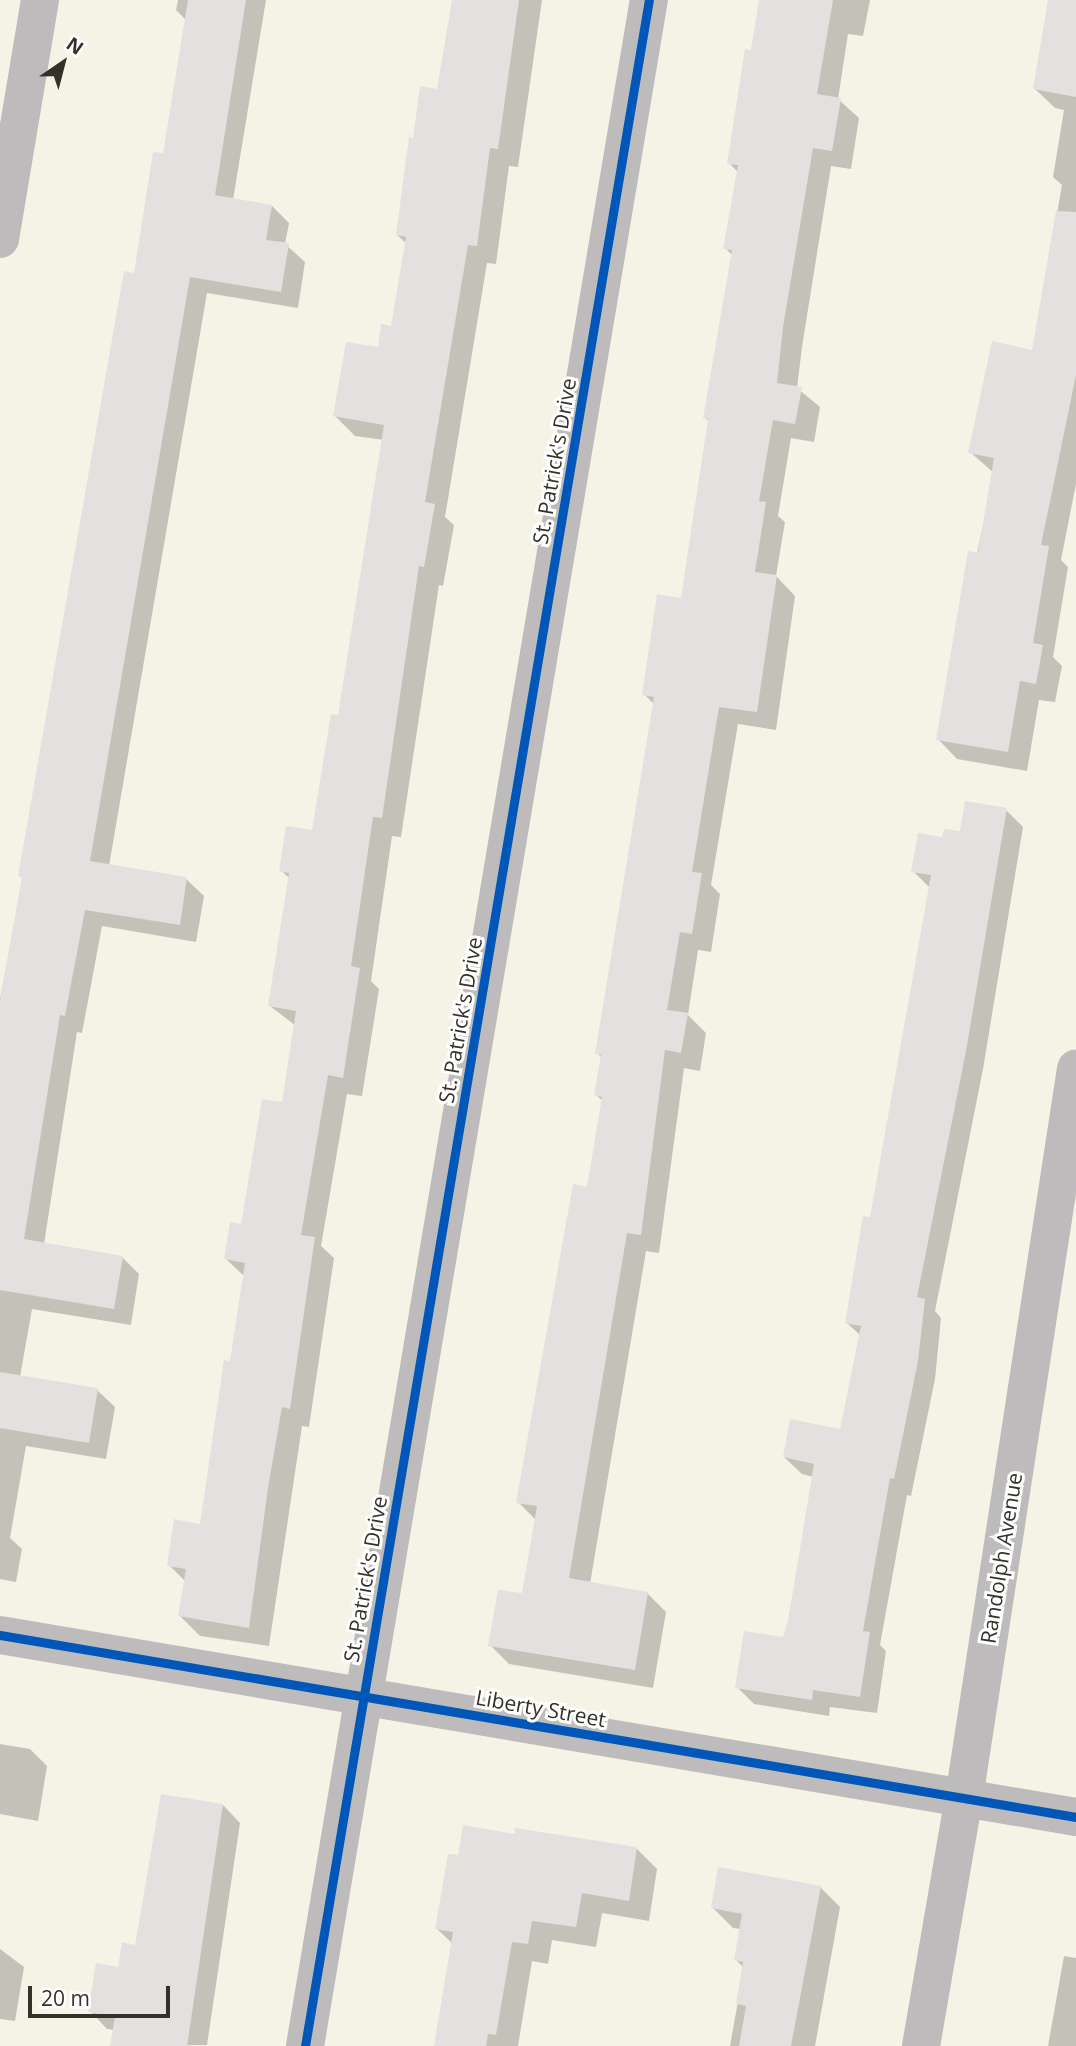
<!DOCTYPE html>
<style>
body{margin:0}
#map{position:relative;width:1076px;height:2046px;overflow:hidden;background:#f5f3e6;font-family:"Open Sans",sans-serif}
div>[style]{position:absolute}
.shadow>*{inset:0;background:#0003}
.building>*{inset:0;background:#e2e1e0}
.minor>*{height:38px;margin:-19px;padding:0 19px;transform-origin:19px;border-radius:19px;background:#bdbbbb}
.cycleway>*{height:9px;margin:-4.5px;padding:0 4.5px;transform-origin:4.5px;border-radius:4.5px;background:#0057b8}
span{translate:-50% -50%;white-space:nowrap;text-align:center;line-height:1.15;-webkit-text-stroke:6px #fff;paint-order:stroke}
.street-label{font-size:21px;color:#333129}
.north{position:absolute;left:28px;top:28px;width:70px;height:70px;-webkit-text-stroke:5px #fff;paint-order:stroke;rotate:35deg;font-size:19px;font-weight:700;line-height:28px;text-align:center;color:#333129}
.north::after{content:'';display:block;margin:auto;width:24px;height:32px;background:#333129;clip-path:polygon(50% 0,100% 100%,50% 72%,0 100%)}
.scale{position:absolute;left:28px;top:1986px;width:142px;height:32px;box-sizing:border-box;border:4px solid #333129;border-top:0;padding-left:9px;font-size:21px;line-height:24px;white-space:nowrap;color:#333129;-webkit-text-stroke:5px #fff;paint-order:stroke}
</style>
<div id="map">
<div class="shadow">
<i style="clip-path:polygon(178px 0,266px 0,233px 200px,272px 206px,289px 223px,285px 244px,305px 262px,298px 308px,207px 293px,109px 866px,186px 879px,204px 896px,196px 942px,102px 926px,82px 1033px,77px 1032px,44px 1244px,122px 1257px,139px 1274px,131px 1325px,32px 1309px,20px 1377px,97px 1390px,115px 1407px,106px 1459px,26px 1446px,10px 1538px,22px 1549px,16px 1582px,0 1579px,0 999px,24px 879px,19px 875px,135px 275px,164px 155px,186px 20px,176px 10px)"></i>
<i style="clip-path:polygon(454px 0,542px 0,518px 167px,509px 166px,496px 264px,487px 263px,445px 517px,454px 525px,443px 586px,439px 585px,401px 837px,392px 836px,371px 981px,379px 989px,362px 1096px,347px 1094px,321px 1246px,334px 1258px,309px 1427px,302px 1426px,269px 1646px,200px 1636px,180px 1616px,185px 1581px,169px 1565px,202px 1526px,245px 1277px,226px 1259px,242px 1226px,283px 1104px,296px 1026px,270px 1006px,290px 879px,281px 870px,314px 832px,339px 717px,384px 440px,355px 436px,335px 416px,393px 328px,407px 244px,397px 235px,415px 140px,439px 91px)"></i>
<i style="clip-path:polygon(761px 0,870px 0,863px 36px,848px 34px,838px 99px,859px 118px,851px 169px,831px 166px,802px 347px,797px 388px,820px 407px,814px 442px,791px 438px,778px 516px,785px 522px,776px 576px,795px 596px,776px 730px,738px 724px,711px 885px,720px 894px,711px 952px,698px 950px,688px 1015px,706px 1033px,700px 1071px,684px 1068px,659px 1253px,646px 1251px,590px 1584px,647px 1593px,666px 1612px,653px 1688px,509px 1664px,490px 1645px,523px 1595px,537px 1521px,518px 1502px,589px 1189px,603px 1101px,596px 1095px,602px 1058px,597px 1053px,655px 705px,644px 694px,682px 600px,710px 422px,705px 418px,733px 256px,725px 248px,738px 172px,729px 163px)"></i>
<i style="clip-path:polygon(1050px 0,1076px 0,1076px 484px,1061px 560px,1068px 567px,1053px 657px,1062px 666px,1055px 702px,1039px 700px,1027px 771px,957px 759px,938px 739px,994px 473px,970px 452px,1033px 352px,1062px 185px,1053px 177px,1064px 110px,1055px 108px,1035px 89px)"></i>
<i style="clip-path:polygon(1006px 810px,1023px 827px,983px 1069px,935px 1311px,941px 1318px,935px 1379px,911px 1496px,907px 1495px,880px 1645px,886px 1651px,877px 1713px,830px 1707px,829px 1716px,754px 1704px,737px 1687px,785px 1639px,814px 1477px,802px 1474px,784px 1457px,842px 1431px,861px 1336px,847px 1323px,871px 1219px,930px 888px,913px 871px,944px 839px)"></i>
<i style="clip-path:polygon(0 1744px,30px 1749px,47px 1766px,38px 1821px,0 1814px)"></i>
<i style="clip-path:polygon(223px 1805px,240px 1823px,207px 2045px,112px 2046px,115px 2030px,107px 2029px,90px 2011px,137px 1947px)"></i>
<i style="clip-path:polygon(516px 1836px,637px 1849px,657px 1869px,649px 1921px,602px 1913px,596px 1947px,552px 1940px,548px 1964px,532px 1961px,518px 2046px,439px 2046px,453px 1944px,437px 1929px,460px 1857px)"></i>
<i style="clip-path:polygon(820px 1887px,840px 1907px,815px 2046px,730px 2046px,744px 1968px,736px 1960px,741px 1929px,733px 1928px,713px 1908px)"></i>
<i style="clip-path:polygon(0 1949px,24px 1967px,15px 2021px,0 2019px)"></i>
<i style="clip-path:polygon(1064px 1956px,1076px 1958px,1076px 2046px,1048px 2046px)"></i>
</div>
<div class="building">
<i style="clip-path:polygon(188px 0,246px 0,215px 195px,272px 205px,266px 240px,289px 243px,281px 292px,190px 277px,90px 861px,187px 877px,180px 925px,85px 910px,65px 1016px,60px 1015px,24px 1239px,123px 1256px,114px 1309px,0 1290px,0 1000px,22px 877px,18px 876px,124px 271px,134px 273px,153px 152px,163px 153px)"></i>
<i style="clip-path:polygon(452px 0,519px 0,498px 149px,490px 148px,477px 246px,468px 245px,425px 502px,435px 504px,424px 567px,419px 566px,382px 818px,373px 817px,351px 966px,360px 968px,343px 1078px,328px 1075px,301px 1235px,315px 1237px,290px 1409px,282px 1407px,268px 1488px,249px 1628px,178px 1616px,186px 1569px,167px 1566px,174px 1519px,200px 1524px,224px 1360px,230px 1361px,245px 1263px,224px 1259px,230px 1222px,241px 1224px,262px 1099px,282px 1102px,296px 1011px,268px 1006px,289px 873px,279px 871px,286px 826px,312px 830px,331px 714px,338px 715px,384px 425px,333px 416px,346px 342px,378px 347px,381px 324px,391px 326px,406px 237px,396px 235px,409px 137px,413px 138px,420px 86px,437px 89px)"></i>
<i style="clip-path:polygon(759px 0,833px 0,817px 94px,841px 98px,832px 151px,813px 148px,783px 327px,777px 383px,802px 387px,795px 424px,773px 420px,759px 501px,766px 502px,755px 572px,777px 575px,757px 712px,719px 707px,692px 872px,702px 873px,692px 934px,680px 932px,667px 1010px,688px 1013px,681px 1053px,665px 1050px,641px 1235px,627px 1233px,569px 1578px,648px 1592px,635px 1670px,488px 1646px,498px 1590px,522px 1593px,537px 1506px,516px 1503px,573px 1184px,587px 1187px,602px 1097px,594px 1095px,601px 1055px,595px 1054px,654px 697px,642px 695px,657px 594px,681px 598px,708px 419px,703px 418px,732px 250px,723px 249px,738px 165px,727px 164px,745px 49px,751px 50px)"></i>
<i style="clip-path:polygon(1048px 0,1076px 0,1076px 97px,1033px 89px)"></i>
<i style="clip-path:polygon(1056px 211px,1076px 212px,1076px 375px,1041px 545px,1049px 546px,1033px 643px,1043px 645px,1036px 684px,1020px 681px,1008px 752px,936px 740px,968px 551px,978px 553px,994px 458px,968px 453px,992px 341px,1032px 350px)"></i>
<i style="clip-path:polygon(965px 801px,1007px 808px,966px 1051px,917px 1297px,925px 1299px,918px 1361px,894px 1479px,890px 1478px,863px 1631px,870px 1632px,860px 1697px,813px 1690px,812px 1700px,735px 1688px,744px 1631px,783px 1637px,788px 1621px,814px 1464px,783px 1457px,790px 1419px,840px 1429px,861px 1326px,845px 1323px,863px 1216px,870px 1217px,931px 875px,911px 872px,918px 833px,942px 837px,944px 829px,960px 831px)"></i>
<i style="clip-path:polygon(0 1372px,98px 1388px,89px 1443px,0 1428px)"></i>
<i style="clip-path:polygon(161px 1794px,223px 1804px,187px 2046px,110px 2046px,115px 2017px,88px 2012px,96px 1963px,118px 1967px,122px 1942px,135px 1945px)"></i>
<i style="clip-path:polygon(463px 1825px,515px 1834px,515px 1828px,637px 1847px,629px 1901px,582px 1893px,576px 1927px,532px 1921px,528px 1944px,512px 1942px,496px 2035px,488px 2034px,486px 2046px,434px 2046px,453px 1932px,435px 1929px,448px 1854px,458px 1855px)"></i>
<i style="clip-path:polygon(718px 1867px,821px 1886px,791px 2046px,739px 2046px,746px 2006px,736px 2004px,743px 1962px,734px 1960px,742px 1914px,711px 1908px)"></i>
</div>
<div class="minor">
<i style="left:0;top:239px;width:242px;rotate:-80.5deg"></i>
<i style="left:0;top:1635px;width:1091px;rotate:9.6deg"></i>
<i style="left:305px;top:2046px;width:2075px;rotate:-80.46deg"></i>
<i style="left:921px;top:2046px;width:252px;rotate:-80.2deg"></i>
<i style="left:964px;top:1798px;width:738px;rotate:-81.27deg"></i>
</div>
<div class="cycleway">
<i style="left:0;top:1635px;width:1091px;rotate:9.6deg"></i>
<i style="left:305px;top:2046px;width:2075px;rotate:-80.46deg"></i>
</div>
<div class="street-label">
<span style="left:554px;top:461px;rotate:-80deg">St. Patrick's Drive</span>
<span style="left:460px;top:1020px;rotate:-80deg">St. Patrick's Drive</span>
<span style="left:1001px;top:1558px;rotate:-81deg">Randolph Avenue</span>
<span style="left:365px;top:1579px;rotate:-80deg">St. Patrick's Drive</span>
<span style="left:541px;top:1708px;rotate:10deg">Liberty Street</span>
</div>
<div class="north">N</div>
<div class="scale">20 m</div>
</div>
